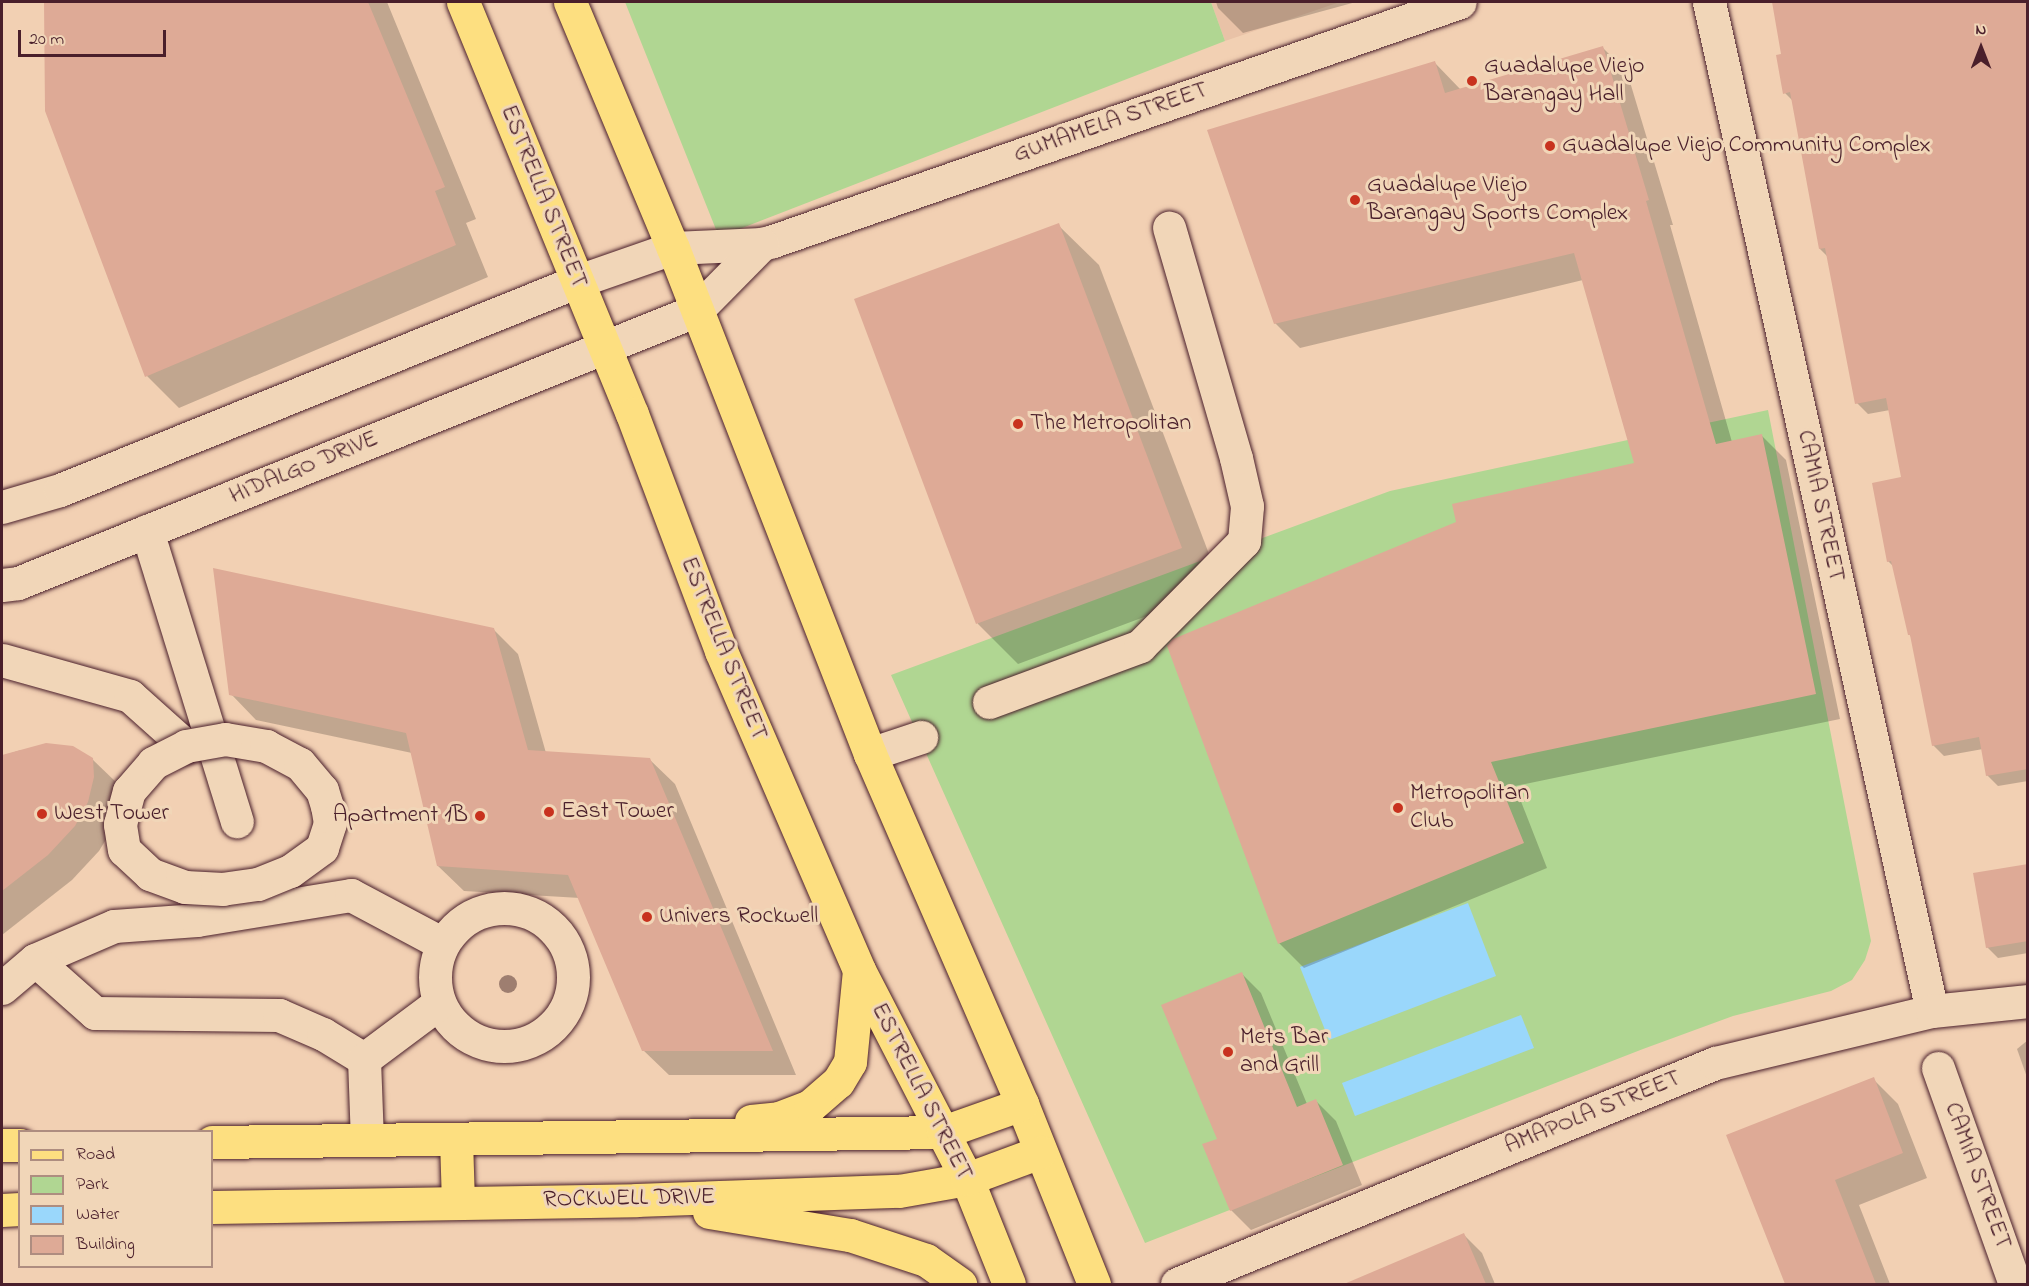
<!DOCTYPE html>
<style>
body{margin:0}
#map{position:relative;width:2029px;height:1286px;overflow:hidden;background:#f2d0b3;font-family:"Indie Flower",sans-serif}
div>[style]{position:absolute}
.built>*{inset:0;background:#e9c2a7}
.green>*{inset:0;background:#b0d692}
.water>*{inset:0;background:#9ad7fb}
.shadow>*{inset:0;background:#0003}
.building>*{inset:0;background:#deaa96}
.roads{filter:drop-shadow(0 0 2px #4a1f2b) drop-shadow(0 0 2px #4a1f2b)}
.minor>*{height:33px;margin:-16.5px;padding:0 16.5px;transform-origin:16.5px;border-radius:16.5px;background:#f1d6b8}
.minor>.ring{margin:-16.5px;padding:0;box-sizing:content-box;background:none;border:33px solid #f1d6b8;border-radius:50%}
.major>*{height:33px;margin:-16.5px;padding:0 16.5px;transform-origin:16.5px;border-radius:16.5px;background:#fddf80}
.bridges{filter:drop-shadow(0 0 2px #4a1f2b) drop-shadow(0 0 2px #4a1f2b)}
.minor-bridge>*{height:33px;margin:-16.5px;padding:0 16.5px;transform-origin:16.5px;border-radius:16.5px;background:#f1d6b8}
.trees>*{width:18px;height:18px;margin:-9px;border-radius:50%;background:#9e7e70}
.dots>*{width:16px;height:16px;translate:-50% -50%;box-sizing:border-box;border:3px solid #f1d6b8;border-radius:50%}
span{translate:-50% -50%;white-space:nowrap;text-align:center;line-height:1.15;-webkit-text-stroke:6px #f1d6b8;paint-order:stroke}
.poi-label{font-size:24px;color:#4a1f2b}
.left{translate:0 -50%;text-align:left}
.right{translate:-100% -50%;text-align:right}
.street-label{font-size:24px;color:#4a1f2b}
.frame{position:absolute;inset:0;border:3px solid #4a1f2b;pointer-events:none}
.legend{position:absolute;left:18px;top:1130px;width:195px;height:138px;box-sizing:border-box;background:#f1d6b8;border:2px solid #ae8d80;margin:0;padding:8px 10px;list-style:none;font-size:18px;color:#4a1f2b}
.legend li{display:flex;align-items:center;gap:12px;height:30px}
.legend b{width:30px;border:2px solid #ae8d80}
.north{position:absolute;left:1951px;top:18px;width:60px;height:60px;-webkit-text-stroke:4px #f1d6b8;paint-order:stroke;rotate:0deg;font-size:16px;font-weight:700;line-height:24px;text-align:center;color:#4a1f2b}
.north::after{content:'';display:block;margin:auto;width:21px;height:27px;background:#4a1f2b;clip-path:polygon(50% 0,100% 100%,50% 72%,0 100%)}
.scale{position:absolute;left:18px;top:30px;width:148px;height:27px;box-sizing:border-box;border:3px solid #4a1f2b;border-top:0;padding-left:8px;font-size:18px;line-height:21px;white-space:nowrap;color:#4a1f2b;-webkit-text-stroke:4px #f1d6b8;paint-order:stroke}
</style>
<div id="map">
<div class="built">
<i style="clip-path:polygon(1211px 2px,1340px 2px,1225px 41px)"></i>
</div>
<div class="green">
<i style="clip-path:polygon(625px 2px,1211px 2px,1225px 41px,719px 237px)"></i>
<i style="clip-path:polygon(1768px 410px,1871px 941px,1865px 960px,1852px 980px,1831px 991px,1733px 1016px,1643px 1049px,1145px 1243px,891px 675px,1390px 491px)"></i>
</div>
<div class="water">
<i style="clip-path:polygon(1468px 903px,1496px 976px,1329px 1040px,1300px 967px)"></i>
<i style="clip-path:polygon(1521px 1015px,1534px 1048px,1355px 1116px,1342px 1083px)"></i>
</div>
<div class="shadow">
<i style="clip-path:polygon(45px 2px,387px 2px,476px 219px,466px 223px,488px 277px,179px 408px,147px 376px,47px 111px)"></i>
<i style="clip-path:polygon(1216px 2px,1356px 2px,1243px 33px,1218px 8px)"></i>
<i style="clip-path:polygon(1773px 2px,2028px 2px,2028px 781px,1998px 786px,1987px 775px,1983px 749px,1944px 756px,1933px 745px,1912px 638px,1909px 634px,1894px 567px,1888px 561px,1903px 479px,1890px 410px,1868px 414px,1857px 403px,1828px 257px,1820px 249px,1794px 102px,1785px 93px,1783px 55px)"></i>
<i style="clip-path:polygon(1603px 48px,1627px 72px,1673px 225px,1670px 225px,1732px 442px,1761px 435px,1786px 460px,1840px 719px,1515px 786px,1547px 868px,1304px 968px,1279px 943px,1636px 464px,1583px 280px,1300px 348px,1275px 323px,1435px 63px,1461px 90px)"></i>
<i style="clip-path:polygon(1058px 225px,1099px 265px,1222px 588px,1018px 664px,978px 624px,856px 300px)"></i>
<i style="clip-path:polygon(493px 629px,518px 654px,546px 753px,649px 759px,675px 784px,796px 1075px,669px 1075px,643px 1050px,580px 898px,464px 891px,438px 866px,412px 753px,256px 720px,231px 694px)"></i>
<i style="clip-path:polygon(21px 750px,92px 759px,118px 784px,113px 828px,99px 851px,72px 880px,2px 935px,2px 756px)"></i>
<i style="clip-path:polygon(2028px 866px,2028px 953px,1998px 958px,1987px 947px)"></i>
<i style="clip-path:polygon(1241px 973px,1261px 993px,1307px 1104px,1316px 1101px,1336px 1121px,1362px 1185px,1251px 1230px,1231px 1210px,1219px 1140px)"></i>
<i style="clip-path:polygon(2028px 1040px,2028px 1080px,2017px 1049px)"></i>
<i style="clip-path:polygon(1873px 1079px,1898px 1104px,1927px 1178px,1859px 1205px,1890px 1284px,1787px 1284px,1728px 1135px)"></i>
<i style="clip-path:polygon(1464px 1235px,1482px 1253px,1495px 1284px,1347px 1284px)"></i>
</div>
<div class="building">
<i style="clip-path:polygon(44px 2px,368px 2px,445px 187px,435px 191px,456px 245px,145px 377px,45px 111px)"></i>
<i style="clip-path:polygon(1772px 2px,2028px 2px,2028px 769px,1986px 776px,1979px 737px,1932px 746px,1910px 635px,1908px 635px,1891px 561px,1887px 562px,1872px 483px,1901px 477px,1886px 398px,1855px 404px,1825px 248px,1819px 249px,1790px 92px,1783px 94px,1776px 55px,1781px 54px)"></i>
<i style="clip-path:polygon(1603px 46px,1649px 200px,1646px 201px,1716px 444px,1762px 434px,1816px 694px,1491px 762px,1524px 843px,1278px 944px,1167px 646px,1173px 639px,1456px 522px,1452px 504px,1634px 463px,1574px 253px,1274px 324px,1207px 130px,1435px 61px,1445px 93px)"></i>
<i style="clip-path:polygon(1059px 223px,1182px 548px,976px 624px,854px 299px)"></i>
<i style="clip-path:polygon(213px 568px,494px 628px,528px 750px,650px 758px,773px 1051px,642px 1051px,568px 875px,437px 866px,406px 733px,229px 695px)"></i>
<i style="clip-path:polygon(46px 743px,73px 746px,93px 758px,94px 777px,88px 802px,75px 826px,48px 855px,2px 891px,2px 755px)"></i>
<i style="clip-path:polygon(2028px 864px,2028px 941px,1986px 948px,1973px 873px)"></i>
<i style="clip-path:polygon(1242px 972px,1297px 1107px,1316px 1099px,1343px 1165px,1230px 1211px,1202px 1144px,1217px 1139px,1161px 1005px)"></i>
<i style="clip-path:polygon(1874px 1077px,1903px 1153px,1835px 1180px,1876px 1284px,1785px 1284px,1726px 1135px)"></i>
<i style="clip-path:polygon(1464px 1233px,1486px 1284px,1344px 1284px)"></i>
</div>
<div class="roads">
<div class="minor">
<i style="left:1709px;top:2px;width:1033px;rotate:77.54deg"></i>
<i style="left:2px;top:507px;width:60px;rotate:-16.3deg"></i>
<i style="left:60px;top:490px;width:559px;rotate:-21.97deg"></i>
<i style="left:578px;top:281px;width:101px;rotate:-19.2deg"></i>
<i style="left:673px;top:248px;width:89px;rotate:-2.6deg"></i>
<i style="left:762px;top:244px;width:11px;rotate:-15deg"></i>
<i style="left:773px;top:241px;width:727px;rotate:-19.18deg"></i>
<i style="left:147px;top:531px;width:304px;rotate:72.8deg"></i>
<i style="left:2px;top:585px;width:16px;rotate:-7deg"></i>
<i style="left:18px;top:583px;width:732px;rotate:-21.9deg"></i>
<i style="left:697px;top:310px;width:93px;rotate:-45.4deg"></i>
<i style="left:2px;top:660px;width:133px;rotate:15.7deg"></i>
<i style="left:130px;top:696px;width:75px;rotate:41.8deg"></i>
<i style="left:989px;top:702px;width:161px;rotate:-20.3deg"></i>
<i style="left:1140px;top:646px;width:148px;rotate:-45.3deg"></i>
<i style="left:1244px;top:541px;width:35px;rotate:-85deg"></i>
<i style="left:1247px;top:506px;width:49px;rotate:-102.9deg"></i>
<i style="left:1236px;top:458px;width:240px;rotate:-106.2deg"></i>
<i style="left:870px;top:754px;width:54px;rotate:-18.4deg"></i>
<i class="ring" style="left:435px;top:908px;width:105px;height:105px"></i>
<i style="left:35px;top:960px;width:86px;rotate:-23.3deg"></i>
<i style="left:114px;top:926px;width:83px;rotate:-4.1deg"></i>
<i style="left:197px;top:920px;width:156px;rotate:-9.2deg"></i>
<i style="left:351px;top:895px;width:104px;rotate:28deg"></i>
<i style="left:2px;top:988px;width:43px;rotate:-40.3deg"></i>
<i style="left:35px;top:960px;width:80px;rotate:41.5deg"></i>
<i style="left:95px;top:1013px;width:184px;rotate:0.6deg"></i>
<i style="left:279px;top:1015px;width:48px;rotate:23.4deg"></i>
<i style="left:323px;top:1034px;width:48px;rotate:31.4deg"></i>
<i style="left:364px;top:1059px;width:80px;rotate:87.9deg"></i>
<i style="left:364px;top:1059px;width:94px;rotate:-36.7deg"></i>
<i style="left:1938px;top:1068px;width:229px;rotate:70.4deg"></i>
<i style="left:1177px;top:1284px;width:582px;rotate:-22.33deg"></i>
<i style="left:1715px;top:1063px;width:223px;rotate:-13.5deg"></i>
<i style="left:1932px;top:1011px;width:97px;rotate:-5.9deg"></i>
</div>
<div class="major">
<i style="left:463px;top:2px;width:445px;rotate:67.7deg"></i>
<i style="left:632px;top:414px;width:253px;rotate:69.4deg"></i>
<i style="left:721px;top:651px;width:348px;rotate:66.6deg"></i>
<i style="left:859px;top:970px;width:235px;rotate:62.7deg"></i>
<i style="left:967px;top:1179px;width:113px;rotate:68.2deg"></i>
<i style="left:570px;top:2px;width:267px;rotate:67.3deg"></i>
<i style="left:673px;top:248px;width:543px;rotate:68.73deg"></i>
<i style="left:870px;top:754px;width:382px;rotate:66.5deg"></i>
<i style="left:1022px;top:1104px;width:194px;rotate:68.2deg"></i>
<i style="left:751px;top:1121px;width:28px;rotate:-6deg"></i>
<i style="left:779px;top:1118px;width:33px;rotate:-21deg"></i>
<i style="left:810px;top:1106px;width:37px;rotate:-41deg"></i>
<i style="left:838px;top:1082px;width:23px;rotate:-59deg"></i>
<i style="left:850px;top:1062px;width:92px;rotate:-84.4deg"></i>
<i style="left:456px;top:1139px;width:64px;rotate:88.2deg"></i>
<i style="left:212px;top:1142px;width:731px;rotate:-0.78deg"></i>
<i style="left:943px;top:1132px;width:84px;rotate:-19.5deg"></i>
<i style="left:2px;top:1145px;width:18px"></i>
<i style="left:212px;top:1207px;width:424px;rotate:-0.9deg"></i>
<i style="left:636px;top:1200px;width:263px;rotate:-2deg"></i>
<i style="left:899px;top:1191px;width:69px;rotate:-10deg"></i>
<i style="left:967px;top:1179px;width:78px;rotate:-20.3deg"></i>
<i style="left:2px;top:1210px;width:18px;rotate:-3deg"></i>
<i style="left:709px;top:1212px;width:143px;rotate:9.3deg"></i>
<i style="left:850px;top:1235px;width:80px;rotate:18.2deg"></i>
<i style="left:926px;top:1260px;width:42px;rotate:35.2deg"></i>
</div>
</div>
<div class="bridges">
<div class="minor-bridge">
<i style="left:225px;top:739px;width:42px;rotate:9.7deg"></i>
<i style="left:266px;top:746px;width:38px;rotate:28deg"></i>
<i style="left:300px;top:764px;width:34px;rotate:50deg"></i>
<i style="left:322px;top:790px;width:17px;rotate:73deg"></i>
<i style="left:327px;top:806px;width:17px;rotate:80deg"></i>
<i style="left:330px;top:823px;width:26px;rotate:108deg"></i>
<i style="left:322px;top:848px;width:39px;rotate:144deg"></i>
<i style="left:290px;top:871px;width:35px;rotate:158deg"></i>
<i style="left:257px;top:884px;width:34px;rotate:172deg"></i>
<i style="left:223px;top:889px;width:38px;rotate:-177deg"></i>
<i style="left:185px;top:887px;width:37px;rotate:-160deg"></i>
<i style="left:150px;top:874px;width:35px;rotate:-137deg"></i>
<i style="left:124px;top:850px;width:26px;rotate:-99deg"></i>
<i style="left:120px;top:824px;width:34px;rotate:-75deg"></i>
<i style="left:129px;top:791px;width:37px;rotate:-49deg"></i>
<i style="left:153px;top:763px;width:37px;rotate:-27deg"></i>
<i style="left:186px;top:746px;width:40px;rotate:-10deg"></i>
</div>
</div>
<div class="trees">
<i style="left:508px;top:984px"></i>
</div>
<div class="dots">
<i style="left:1472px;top:81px;background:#c8321e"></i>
<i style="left:1550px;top:146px;background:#c8321e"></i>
<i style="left:1355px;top:200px;background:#c8321e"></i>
<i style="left:1018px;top:424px;background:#c8321e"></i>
<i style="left:1398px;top:808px;background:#c8321e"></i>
<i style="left:549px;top:812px;background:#c8321e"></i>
<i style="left:42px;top:814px;background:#c8321e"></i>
<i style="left:480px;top:816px;background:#c8321e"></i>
<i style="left:647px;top:917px;background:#c8321e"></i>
<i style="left:1228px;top:1052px;background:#c8321e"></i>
</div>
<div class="poi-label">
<span class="left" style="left:1484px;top:81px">Guadalupe Viejo<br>Barangay Hall</span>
<span class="left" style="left:1562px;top:146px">Guadalupe Viejo Community Complex</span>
<span class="left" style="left:1367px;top:200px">Guadalupe Viejo<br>Barangay Sports Complex</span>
<span class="left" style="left:1030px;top:424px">The Metropolitan</span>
<span class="left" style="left:1410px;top:808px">Metropolitan<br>Club</span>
<span class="left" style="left:561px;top:812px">East Tower</span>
<span class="left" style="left:54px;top:814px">West Tower</span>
<span class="right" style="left:468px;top:816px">Apartment 1B</span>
<span class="left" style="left:659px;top:917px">Univers Rockwell</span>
<span class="left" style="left:1240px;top:1052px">Mets Bar<br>and Grill</span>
</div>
<div class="street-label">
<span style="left:1111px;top:123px;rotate:-19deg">GUMAMELA STREET</span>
<span style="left:543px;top:197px;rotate:68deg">ESTRELLA STREET</span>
<span style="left:304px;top:468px;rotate:-22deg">HIDALGO DRIVE</span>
<span style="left:1820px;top:506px;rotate:78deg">CAMIA STREET</span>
<span style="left:723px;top:649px;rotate:68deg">ESTRELLA STREET</span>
<span style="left:921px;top:1092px;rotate:63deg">ESTRELLA STREET</span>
<span style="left:1593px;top:1113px;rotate:-22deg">AMAPOLA STREET</span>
<span style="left:1977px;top:1176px;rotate:70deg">CAMIA STREET</span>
<span style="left:629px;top:1199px;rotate:-1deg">ROCKWELL DRIVE</span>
</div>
<div class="frame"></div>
<ul class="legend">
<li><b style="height:8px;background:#fddf80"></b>Road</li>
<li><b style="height:16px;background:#b0d692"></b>Park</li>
<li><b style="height:16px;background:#9ad7fb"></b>Water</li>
<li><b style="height:16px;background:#deaa96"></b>Building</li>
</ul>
<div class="north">N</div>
<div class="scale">20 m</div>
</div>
